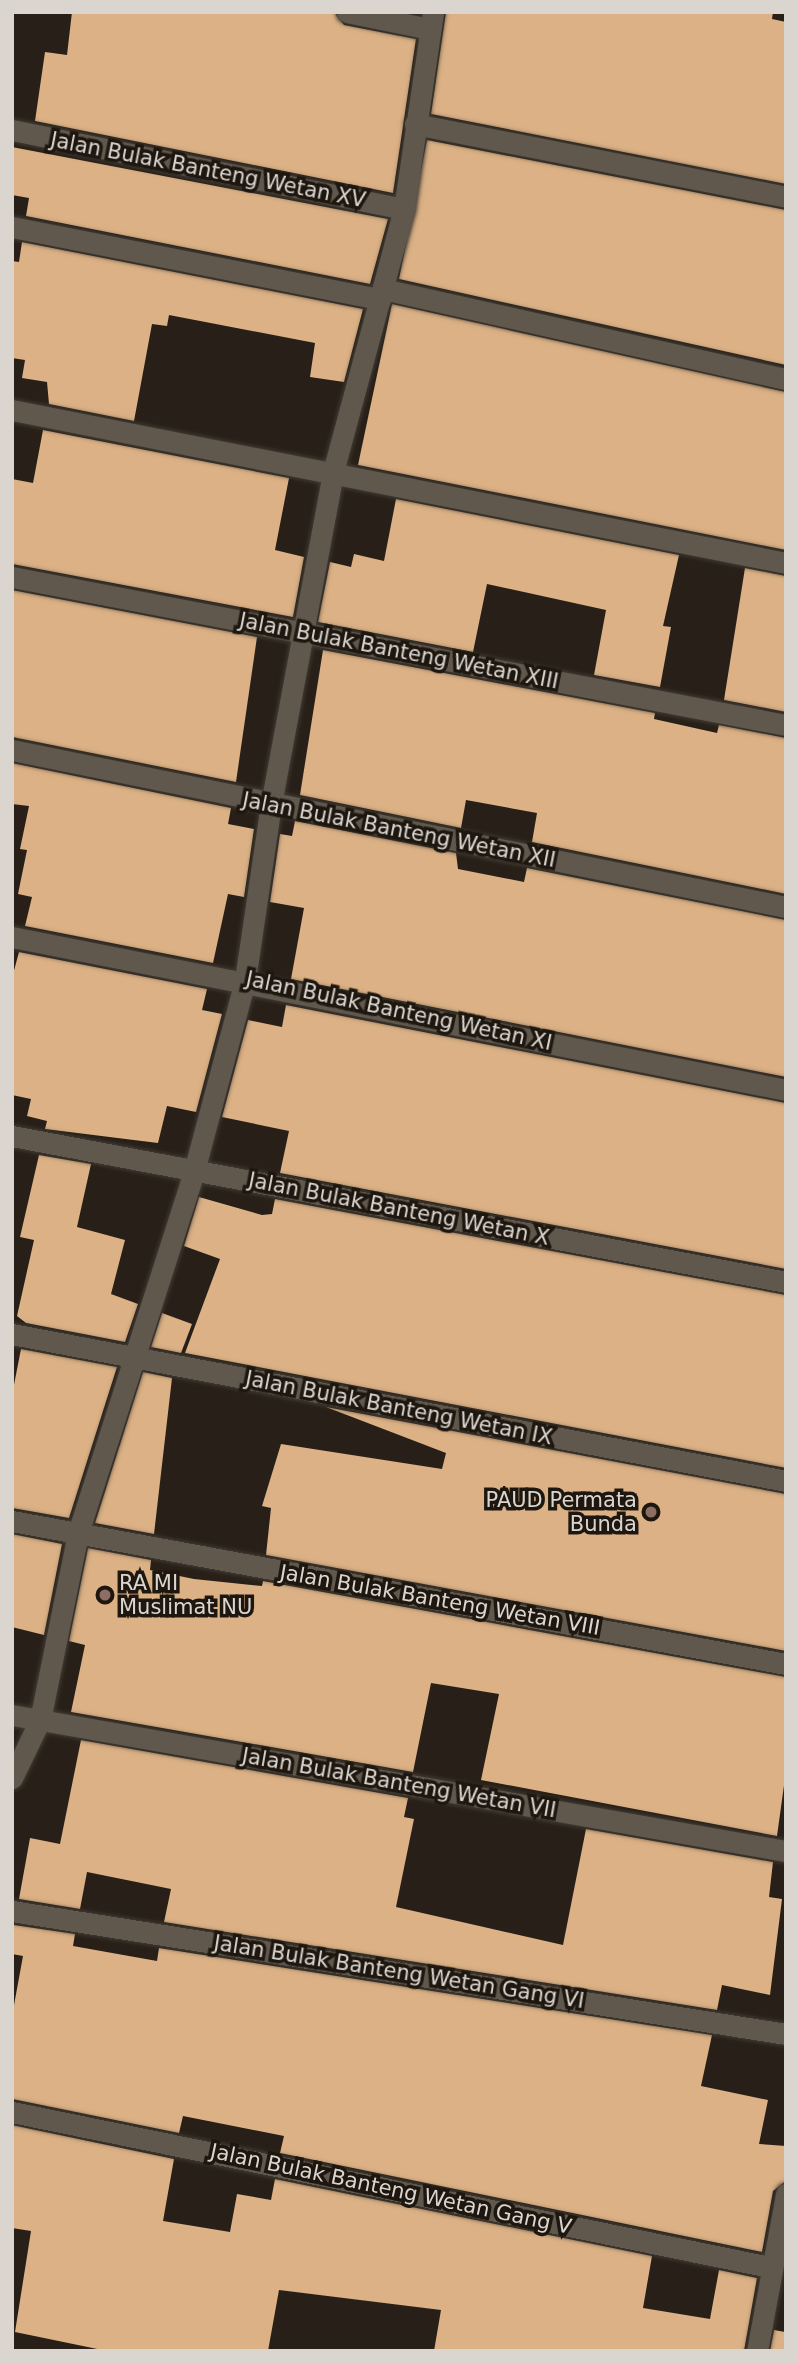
<!DOCTYPE html>
<style>
body{margin:0}
#map{position:relative;width:798px;height:2363px;overflow:hidden;background:#282018;font-family:"DejaVu Sans",sans-serif}
div>[style]{position:absolute}
.building>*{inset:0;background:#dbb185}
.roads{filter:drop-shadow(0 0 2px #413b35) drop-shadow(0 0 2px #413b35)}
.minor>*{height:21px;margin:-10.5px;padding:0 10.5px;transform-origin:10.5px;border-radius:10.5px;background:#60574d}
.dots>*{width:19px;height:19px;translate:-50% -50%;box-sizing:border-box;border:4px solid #1e170f;border-radius:50%}
span{translate:-50% -50%;white-space:nowrap;text-align:center;line-height:1.15;-webkit-text-stroke:7px #1e170f;paint-order:stroke}
.street-label{font-size:21px;color:#dbd5d0}
.poi-label{font-size:21px;color:#dbd5d0}
.right{translate:-100% -50%;text-align:right}
.left{translate:0 -50%;text-align:left}
.frame{position:absolute;inset:0;border:14px solid #dbd5d0;pointer-events:none}
</style>
<div id="map">
<div class="building">
<i style="clip-path:polygon(72px 12px,334px 12px,344px 25px,416px 39px,393px 193px,35px 121px,45px 52px,67px 55px)"></i>
<i style="clip-path:polygon(446px 12px,773px 12px,772px 19px,786px 22px,786px 184px,431px 114px)"></i>
<i style="clip-path:polygon(427px 140px,786px 210px,786px 365px,399px 279px)"></i>
<i style="clip-path:polygon(12px 147px,388px 219px,370px 284px,26px 216px,29px 198px,12px 195px)"></i>
<i style="clip-path:polygon(22px 242px,363px 309px,344px 382px,310px 377px,315px 343px,169px 315px,167px 326px,152px 324px,134px 421px,49px 404px,47px 382px,22px 378px,25px 360px,12px 358px,12px 261px,19px 262px)"></i>
<i style="clip-path:polygon(392px 304px,786px 392px,786px 550px,358px 465px)"></i>
<i style="clip-path:polygon(43px 430px,289px 478px,275px 550px,304px 557px,293px 617px,12px 564px,12px 479px,33px 483px)"></i>
<i style="clip-path:polygon(396px 499px,679px 555px,663px 626px,671px 627px,660px 687px,594px 675px,606px 610px,487px 584px,473px 652px,318px 622px,330px 562px,351px 567px,354px 554px,384px 561px)"></i>
<i style="clip-path:polygon(745px 568px,786px 576px,786px 712px,724px 700px)"></i>
<i style="clip-path:polygon(12px 590px,257px 637px,236px 782px,12px 737px)"></i>
<i style="clip-path:polygon(323px 650px,655px 713px,654px 719px,717px 733px,719px 725px,786px 738px,786px 894px,532px 842px,537px 813px,466px 800px,461px 828px,300px 795px)"></i>
<i style="clip-path:polygon(12px 763px,231px 808px,228px 824px,254px 829px,244px 897px,228px 894px,213px 963px,25px 926px,32px 897px,18px 894px,27px 850px,20px 849px,29px 806px,12px 804px)"></i>
<i style="clip-path:polygon(295px 821px,456px 853px,458px 869px,524px 882px,527px 868px,786px 920px,786px 1077px,291px 979px,304px 908px,270px 902px,280px 834px,292px 836px)"></i>
<i style="clip-path:polygon(19px 952px,207px 989px,202px 1010px,222px 1014px,196px 1112px,167px 1106px,158px 1143px,45px 1129px,47px 1121px,27px 1116px,31px 1099px,12px 1095px,12px 978px)"></i>
<i style="clip-path:polygon(286px 1005px,786px 1103px,786px 1269px,280px 1173px,289px 1131px,222px 1117px,248px 1020px,282px 1027px)"></i>
<i style="clip-path:polygon(39px 1155px,91px 1164px,77px 1227px,125px 1240px,111px 1294px,138px 1304px,125px 1342px,26px 1323px,17px 1316px,34px 1240px,20px 1237px)"></i>
<i style="clip-path:polygon(199px 1197px,262px 1215px,272px 1214px,275px 1199px,786px 1295px,786px 1468px,185px 1353px,220px 1259px,184px 1246px)"></i>
<i style="clip-path:polygon(162px 1313px,192px 1324px,181px 1353px,151px 1347px)"></i>
<i style="clip-path:polygon(21px 1349px,117px 1367px,69px 1518px,12px 1508px,12px 1395px)"></i>
<i style="clip-path:polygon(143px 1372px,172px 1378px,154px 1534px,95px 1523px)"></i>
<i style="clip-path:polygon(326px 1407px,786px 1494px,786px 1651px,266px 1555px,271px 1508px,262px 1506px,281px 1444px,442px 1469px,446px 1453px)"></i>
<i style="clip-path:polygon(12px 1534px,62px 1544px,44px 1635px,12px 1627px)"></i>
<i style="clip-path:polygon(88px 1548px,151px 1560px,150px 1570px,194px 1579px,262px 1586px,263px 1581px,786px 1677px,786px 1771px,777px 1836px,481px 1780px,499px 1694px,431px 1683px,413px 1772px,71px 1712px,85px 1645px,69px 1641px)"></i>
<i style="clip-path:polygon(81px 1740px,408px 1798px,404px 1817px,414px 1819px,396px 1907px,563px 1945px,586px 1829px,773px 1862px,769px 1897px,782px 1899px,770px 1995px,722px 1985px,717px 2010px,164px 1922px,171px 1889px,87px 1872px,80px 1909px,19px 1899px,30px 1838px,60px 1844px)"></i>
<i style="clip-path:polygon(14px 1925px,75px 1934px,73px 1946px,157px 1961px,159px 1948px,712px 2035px,701px 2086px,768px 2100px,759px 2144px,786px 2146px,786px 2181px,773px 2191px,762px 2252px,280px 2153px,284px 2136px,183px 2116px,179px 2133px,12px 2099px,12px 2016px,23px 1956px,12px 1954px)"></i>
<i style="clip-path:polygon(12px 2125px,174px 2159px,163px 2221px,230px 2232px,237px 2194px,271px 2200px,275px 2179px,652px 2256px,643px 2308px,710px 2319px,719px 2270px,757px 2278px,744px 2351px,434px 2351px,441px 2310px,279px 2290px,268px 2351px,107px 2351px,15px 2332px,31px 2231px,12px 2228px)"></i>
<i style="clip-path:polygon(774px 2330px,785px 2332px,784px 2351px,770px 2351px)"></i>
</div>
<div class="roads">
<div class="minor">
<i style="left:347px;top:12px;width:85px;rotate:11.6deg"></i>
<i style="left:415px;top:124px;width:378px;rotate:11.1deg"></i>
<i style="left:12px;top:130px;width:400px;rotate:11.4deg"></i>
<i style="left:12px;top:227px;width:375px;rotate:11.1deg"></i>
<i style="left:383px;top:289px;width:413px;rotate:12.6deg"></i>
<i style="left:12px;top:410px;width:789px;rotate:11.18deg"></i>
<i style="left:12px;top:577px;width:788px;rotate:10.83deg"></i>
<i style="left:12px;top:750px;width:790px;rotate:11.47deg"></i>
<i style="left:12px;top:937px;width:789px;rotate:11.18deg"></i>
<i style="left:12px;top:1136px;width:788px;rotate:10.68deg"></i>
<i style="left:12px;top:1334px;width:788px;rotate:10.75deg"></i>
<i style="left:12px;top:1521px;width:787px;rotate:10.47deg"></i>
<i style="left:12px;top:1715px;width:786px;rotate:9.97deg"></i>
<i style="left:12px;top:1778px;width:64px;rotate:-64.2deg"></i>
<i style="left:40px;top:1720px;width:191px;rotate:-78.5deg"></i>
<i style="left:78px;top:1533px;width:380px;rotate:-72.2deg"></i>
<i style="left:194px;top:1171px;width:198px;rotate:-75deg"></i>
<i style="left:245px;top:980px;width:178px;rotate:-81.6deg"></i>
<i style="left:271px;top:804px;width:338px;rotate:-79.4deg"></i>
<i style="left:333px;top:472px;width:272px;rotate:-74.9deg"></i>
<i style="left:404px;top:209px;width:199px;rotate:-81.6deg"></i>
<i style="left:12px;top:1911px;width:784px;rotate:9.03deg"></i>
<i style="left:12px;top:2112px;width:774px;rotate:11.56deg"></i>
<i style="left:757px;top:2351px;width:160px;rotate:-79.5deg"></i>
</div>
</div>
<div class="dots">
<i style="left:651px;top:1512px;background:#8d6e63"></i>
<i style="left:105px;top:1595px;background:#8d6e63"></i>
</div>
<div class="street-label">
<span style="left:208px;top:170px;rotate:11deg">Jalan Bulak Banteng Wetan XV</span>
<span style="left:399px;top:651px;rotate:11deg">Jalan Bulak Banteng Wetan XIII</span>
<span style="left:399px;top:830px;rotate:11deg">Jalan Bulak Banteng Wetan XII</span>
<span style="left:399px;top:1011px;rotate:12deg">Jalan Bulak Banteng Wetan XI</span>
<span style="left:399px;top:1209px;rotate:11deg">Jalan Bulak Banteng Wetan X</span>
<span style="left:399px;top:1408px;rotate:11deg">Jalan Bulak Banteng Wetan IX</span>
<span style="left:440px;top:1600px;rotate:10deg">Jalan Bulak Banteng Wetan VIII</span>
<span style="left:399px;top:1783px;rotate:10deg">Jalan Bulak Banteng Wetan VII</span>
<span style="left:399px;top:1972px;rotate:9deg">Jalan Bulak Banteng Wetan Gang VI</span>
<span style="left:391px;top:2189px;rotate:12deg">Jalan Bulak Banteng Wetan Gang V</span>
</div>
<div class="poi-label">
<span class="right" style="left:637px;top:1512px">PAUD Permata<br>Bunda</span>
<span class="left" style="left:119px;top:1595px">RA MI<br>Muslimat NU</span>
</div>
<div class="frame"></div>
</div>
